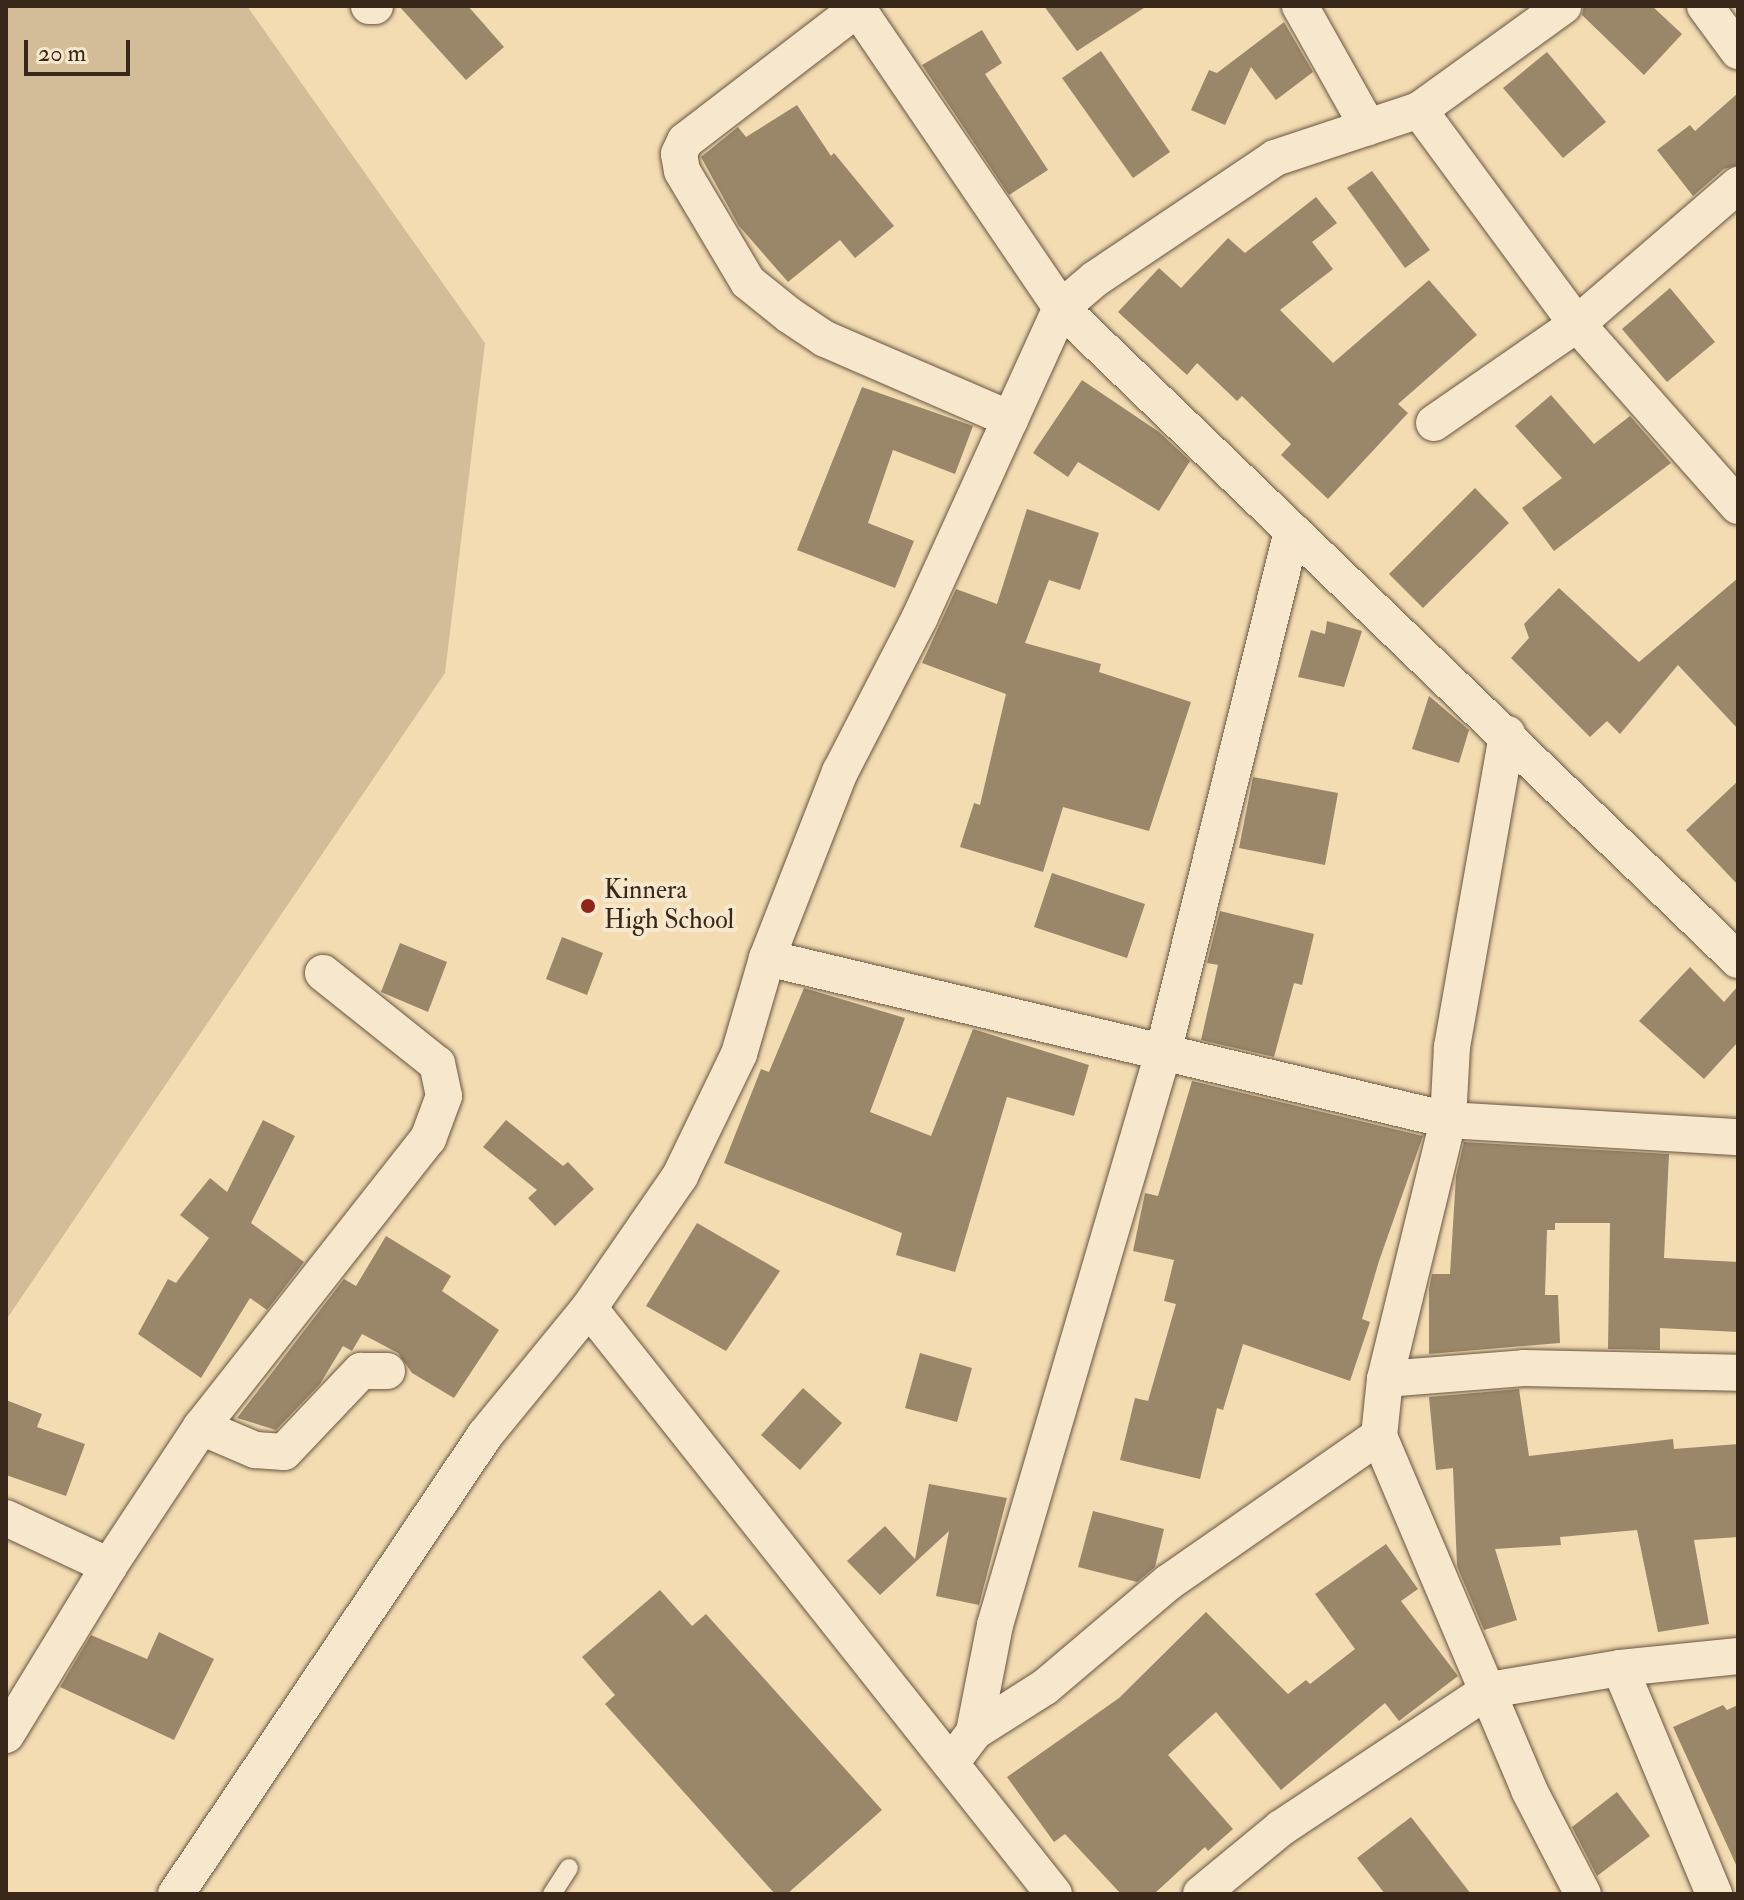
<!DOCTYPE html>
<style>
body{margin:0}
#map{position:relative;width:1744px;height:1900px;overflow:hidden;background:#f3dcb2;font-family:"IM FELL Double Pica",serif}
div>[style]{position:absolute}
.green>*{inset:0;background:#d3bd98}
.building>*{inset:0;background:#9a8669}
.roads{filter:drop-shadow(0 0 2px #685540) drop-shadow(0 0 2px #685540)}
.service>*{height:18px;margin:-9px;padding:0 9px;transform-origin:9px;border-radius:9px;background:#f7e8cd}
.minor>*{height:36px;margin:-18px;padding:0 18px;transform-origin:18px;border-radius:18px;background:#f7e8cd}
.dots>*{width:22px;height:22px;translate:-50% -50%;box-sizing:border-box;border:4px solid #f7e8cd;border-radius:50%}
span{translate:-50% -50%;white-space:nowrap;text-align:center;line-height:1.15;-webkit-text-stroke:8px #f7e8cd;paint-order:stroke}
.poi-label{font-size:26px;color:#39281a}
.left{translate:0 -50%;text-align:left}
.frame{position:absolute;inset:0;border:8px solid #39281a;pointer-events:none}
.scale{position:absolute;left:24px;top:40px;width:106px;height:36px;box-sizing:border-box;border:4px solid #39281a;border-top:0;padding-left:10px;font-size:24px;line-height:28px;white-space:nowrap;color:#39281a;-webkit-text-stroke:6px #f7e8cd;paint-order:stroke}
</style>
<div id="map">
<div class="green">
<i style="clip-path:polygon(6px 6px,247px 6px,485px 343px,445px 673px,6px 1320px)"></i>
</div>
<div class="building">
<i style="clip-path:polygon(399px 6px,468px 6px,504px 47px,466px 80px)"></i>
<i style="clip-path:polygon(1044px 6px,1147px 6px,1077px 51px)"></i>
<i style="clip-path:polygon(1584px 6px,1652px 6px,1682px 34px,1644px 75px,1582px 15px)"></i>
<i style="clip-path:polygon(1284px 22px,1313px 72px,1276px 100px,1251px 67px,1225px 125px,1191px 110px,1209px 70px,1217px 73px)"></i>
<i style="clip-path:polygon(982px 30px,1002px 63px,985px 74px,1048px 170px,1009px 195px,922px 65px)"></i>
<i style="clip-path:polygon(1101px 51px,1170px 152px,1133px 178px,1062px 78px)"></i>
<i style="clip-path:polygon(1547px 52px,1606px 122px,1563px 158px,1503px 88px)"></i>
<i style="clip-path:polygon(1738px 93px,1738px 165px,1724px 169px,1693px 196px,1657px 150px,1690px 125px,1695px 131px)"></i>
<i style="clip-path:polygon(797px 105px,831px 156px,834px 153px,894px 226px,855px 258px,840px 240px,788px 282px,739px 226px,701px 157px,738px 127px,746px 137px)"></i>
<i style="clip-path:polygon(1372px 171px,1430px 250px,1405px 268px,1347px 188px)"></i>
<i style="clip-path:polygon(1316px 197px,1337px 223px,1312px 242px,1333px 269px,1280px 310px,1333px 363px,1429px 280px,1477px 335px,1398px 404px,1408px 413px,1328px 499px,1281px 455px,1291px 444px,1242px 396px,1237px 401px,1197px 363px,1187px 375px,1118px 312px,1159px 268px,1181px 288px,1228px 238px,1245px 253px)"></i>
<i style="clip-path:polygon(1670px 288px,1715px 342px,1667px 382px,1622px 329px)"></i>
<i style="clip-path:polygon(1082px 380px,1159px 432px,1190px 461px,1159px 511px,1078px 462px,1068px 477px,1033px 453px)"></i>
<i style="clip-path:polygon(862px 387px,973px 426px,955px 474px,893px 450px,868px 523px,914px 541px,895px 588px,797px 550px)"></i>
<i style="clip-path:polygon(1551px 395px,1594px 444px,1630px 416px,1671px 463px,1554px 551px,1522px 508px,1562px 478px,1515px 426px)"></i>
<i style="clip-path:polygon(1475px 488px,1509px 523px,1423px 608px,1389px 574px)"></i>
<i style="clip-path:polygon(1027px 509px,1099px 533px,1080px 590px,1049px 580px,1025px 643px,1101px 664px,1099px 672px,1191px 702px,1149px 831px,1063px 807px,1043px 872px,960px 847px,974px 803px,980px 805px,1006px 694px,922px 663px,956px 589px,997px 604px)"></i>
<i style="clip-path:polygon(1738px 578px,1738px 729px,1678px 665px,1620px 734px,1607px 721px,1590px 737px,1511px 658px,1529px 638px,1524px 624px,1559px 588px,1639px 662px)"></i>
<i style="clip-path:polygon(1327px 621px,1362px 631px,1344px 687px,1298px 677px,1311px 630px,1325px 634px)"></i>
<i style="clip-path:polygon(1429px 696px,1469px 730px,1459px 763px,1412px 749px)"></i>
<i style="clip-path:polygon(1253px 777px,1338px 793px,1325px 865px,1239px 848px)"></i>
<i style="clip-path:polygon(1738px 781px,1738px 885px,1686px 830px)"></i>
<i style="clip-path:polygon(1052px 873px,1145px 904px,1127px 958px,1034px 927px)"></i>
<i style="clip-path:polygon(1220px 911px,1314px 934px,1302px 985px,1294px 983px,1274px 1057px,1201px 1040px,1218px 965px,1207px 963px)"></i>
<i style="clip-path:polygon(562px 937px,603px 953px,587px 995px,546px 979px)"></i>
<i style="clip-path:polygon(400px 943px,447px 962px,428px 1012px,381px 992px)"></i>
<i style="clip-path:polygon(1690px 967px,1724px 1002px,1738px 986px,1738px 1042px,1704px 1079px,1639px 1021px)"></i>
<i style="clip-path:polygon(804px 988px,905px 1018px,870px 1112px,931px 1136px,973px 1029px,1089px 1065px,1074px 1116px,1007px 1097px,955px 1272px,896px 1255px,902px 1233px,724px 1163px,761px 1069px,769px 1072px)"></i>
<i style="clip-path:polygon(1192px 1081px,1423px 1136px,1379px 1261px,1362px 1319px,1370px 1322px,1350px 1381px,1243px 1344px,1223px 1410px,1217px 1408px,1200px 1479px,1120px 1460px,1135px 1398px,1148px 1401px,1176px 1304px,1164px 1301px,1174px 1260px,1133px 1251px,1145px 1193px,1158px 1196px)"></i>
<i style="clip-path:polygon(263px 1120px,295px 1136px,251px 1223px,304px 1262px,267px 1310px,250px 1298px,201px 1378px,138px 1334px,168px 1279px,176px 1283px,209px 1238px,180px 1215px,210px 1178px,227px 1192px)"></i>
<i style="clip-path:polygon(506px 1120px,563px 1166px,568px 1162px,594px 1189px,555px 1226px,528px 1198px,537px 1190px,483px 1147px)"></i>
<i style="clip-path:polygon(1464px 1142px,1669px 1154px,1664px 1258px,1738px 1262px,1738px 1332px,1660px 1328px,1660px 1350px,1608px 1349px,1610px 1223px,1555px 1223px,1555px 1230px,1547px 1230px,1545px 1295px,1558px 1295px,1560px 1343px,1429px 1354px,1429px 1289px,1432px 1274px,1450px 1274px,1456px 1176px)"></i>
<i style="clip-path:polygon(697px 1223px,780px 1271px,726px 1351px,646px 1306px)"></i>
<i style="clip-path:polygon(386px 1236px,451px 1276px,442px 1291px,499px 1330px,454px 1398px,412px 1373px,398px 1353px,362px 1334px,352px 1351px,343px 1346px,320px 1384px,276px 1430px,237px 1418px,344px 1279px,356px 1286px)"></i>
<i style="clip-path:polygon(920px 1353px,972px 1368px,957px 1422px,905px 1408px)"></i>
<i style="clip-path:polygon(803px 1388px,842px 1423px,800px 1470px,761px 1435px)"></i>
<i style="clip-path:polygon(1519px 1389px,1529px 1456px,1673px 1439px,1674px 1449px,1738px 1444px,1738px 1537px,1694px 1540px,1709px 1624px,1658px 1632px,1637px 1530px,1560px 1537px,1561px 1545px,1495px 1549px,1517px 1620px,1484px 1630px,1457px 1566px,1453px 1468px,1436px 1470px,1429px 1397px)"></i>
<i style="clip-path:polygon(6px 1400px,42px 1414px,37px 1427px,85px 1444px,66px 1496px,6px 1475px)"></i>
<i style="clip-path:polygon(929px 1484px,1007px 1498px,979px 1605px,936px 1596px,949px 1531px,880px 1595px,847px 1561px,885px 1526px,915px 1559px)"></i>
<i style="clip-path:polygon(1093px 1511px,1164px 1529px,1155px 1567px,1137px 1582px,1078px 1567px)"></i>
<i style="clip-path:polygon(1386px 1544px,1418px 1589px,1401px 1601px,1458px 1676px,1399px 1721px,1385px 1703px,1281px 1790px,1216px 1712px,1168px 1755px,1233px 1829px,1208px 1851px,1205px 1847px,1154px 1894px,1121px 1894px,1065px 1834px,1054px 1842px,1007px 1777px,1119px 1698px,1206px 1612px,1288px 1694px,1306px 1680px,1310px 1684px,1355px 1649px,1315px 1594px)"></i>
<i style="clip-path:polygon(660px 1590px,692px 1626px,706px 1614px,882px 1810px,787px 1894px,775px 1894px,605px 1704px,615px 1695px,582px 1657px)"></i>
<i style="clip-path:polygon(159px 1632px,214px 1659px,174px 1740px,60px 1687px,91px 1635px,147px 1659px)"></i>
<i style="clip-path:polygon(1723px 1705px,1727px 1710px,1738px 1705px,1738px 1869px,1673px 1727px)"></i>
<i style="clip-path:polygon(1617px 1792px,1650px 1836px,1597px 1876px,1572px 1827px)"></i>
<i style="clip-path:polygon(1411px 1817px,1471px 1894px,1385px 1894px,1357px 1858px)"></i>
</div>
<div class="roads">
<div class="service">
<i style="left:552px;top:1894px;width:31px;rotate:-57deg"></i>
</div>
<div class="minor">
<i style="left:369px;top:6px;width:6px"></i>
<i style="left:856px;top:6px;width:365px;rotate:55.8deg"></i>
<i style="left:1061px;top:308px;width:940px;rotate:43.92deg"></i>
<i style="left:861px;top:6px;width:222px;rotate:142.5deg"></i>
<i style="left:685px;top:141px;width:14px;rotate:115deg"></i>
<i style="left:679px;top:154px;width:17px;rotate:80deg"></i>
<i style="left:682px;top:171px;width:129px;rotate:59.3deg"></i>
<i style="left:748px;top:282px;width:53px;rotate:38.8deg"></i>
<i style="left:789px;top:315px;width:43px;rotate:33.7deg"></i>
<i style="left:825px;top:339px;width:202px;rotate:23.4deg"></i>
<i style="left:1300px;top:6px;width:139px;rotate:60.7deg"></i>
<i style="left:1705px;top:6px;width:56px;rotate:53.7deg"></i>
<i style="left:1419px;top:110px;width:266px;rotate:53.6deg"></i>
<i style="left:1577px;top:324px;width:243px;rotate:48.5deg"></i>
<i style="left:1434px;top:423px;width:174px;rotate:-34.7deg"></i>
<i style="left:1577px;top:324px;width:213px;rotate:-40.8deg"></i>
<i style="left:767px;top:958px;width:700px;rotate:13.38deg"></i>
<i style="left:1448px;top:1120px;width:290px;rotate:3.4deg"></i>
<i style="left:589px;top:1308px;width:748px;rotate:51.57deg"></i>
<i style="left:1385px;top:1379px;width:267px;rotate:-76.3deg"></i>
<i style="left:1448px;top:1120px;width:73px;rotate:-86.9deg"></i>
<i style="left:1452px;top:1047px;width:318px;rotate:-80deg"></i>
<i style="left:201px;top:1427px;width:59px;rotate:23.1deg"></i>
<i style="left:255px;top:1450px;width:29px;rotate:4deg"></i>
<i style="left:284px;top:1452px;width:112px;rotate:-46.5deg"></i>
<i style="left:361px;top:1371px;width:26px"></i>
<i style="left:1379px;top:1436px;width:384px;rotate:67deg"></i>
<i style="left:1529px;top:1790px;width:117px;rotate:62.6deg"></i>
<i style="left:6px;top:1518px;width:114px;rotate:25deg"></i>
<i style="left:1620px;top:1668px;width:245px;rotate:67.4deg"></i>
<i style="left:974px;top:1732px;width:109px;rotate:-78.9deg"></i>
<i style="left:995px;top:1625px;width:596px;rotate:-73.63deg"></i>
<i style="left:1163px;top:1053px;width:538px;rotate:-76.12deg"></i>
<i style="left:6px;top:1735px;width:198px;rotate:-58.6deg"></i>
<i style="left:109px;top:1566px;width:167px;rotate:-56.5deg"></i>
<i style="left:201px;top:1427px;width:367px;rotate:-51.8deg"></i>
<i style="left:428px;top:1139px;width:46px;rotate:-69.6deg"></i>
<i style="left:444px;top:1096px;width:33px;rotate:-102deg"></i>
<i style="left:437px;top:1064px;width:146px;rotate:-141.4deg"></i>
<i style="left:951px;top:1763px;width:39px;rotate:-53deg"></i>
<i style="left:974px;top:1732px;width:84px;rotate:-32.4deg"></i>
<i style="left:1045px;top:1687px;width:162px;rotate:-40.3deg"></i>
<i style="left:1169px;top:1582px;width:256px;rotate:-34.8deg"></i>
<i style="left:1379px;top:1436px;width:57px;rotate:-84deg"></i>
<i style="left:1385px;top:1379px;width:139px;rotate:-4.5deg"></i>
<i style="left:1524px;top:1368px;width:214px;rotate:1.3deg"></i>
<i style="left:176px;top:1894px;width:553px;rotate:-56.05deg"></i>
<i style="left:485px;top:1435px;width:164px;rotate:-50.7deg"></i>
<i style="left:589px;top:1308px;width:160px;rotate:-55.4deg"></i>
<i style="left:680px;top:1176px;width:136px;rotate:-64.2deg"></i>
<i style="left:739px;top:1054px;width:100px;rotate:-73.7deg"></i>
<i style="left:767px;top:958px;width:200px;rotate:-68.6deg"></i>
<i style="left:840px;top:772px;width:174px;rotate:-62.7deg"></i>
<i style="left:920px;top:617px;width:340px;rotate:-65.5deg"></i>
<i style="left:1061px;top:308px;width:45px;rotate:-40.5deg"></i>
<i style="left:1095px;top:279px;width:217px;rotate:-33.9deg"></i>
<i style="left:1275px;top:158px;width:152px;rotate:-18.4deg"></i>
<i style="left:1419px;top:110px;width:178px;rotate:-35.8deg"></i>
<i style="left:1201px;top:1894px;width:104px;rotate:-39.5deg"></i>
<i style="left:1281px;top:1828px;width:250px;rotate:-33.6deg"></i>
<i style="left:1489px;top:1690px;width:133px;rotate:-9.5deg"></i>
<i style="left:1620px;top:1668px;width:119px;rotate:-5.8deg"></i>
</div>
</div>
<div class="dots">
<i style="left:588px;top:906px;background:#8f2418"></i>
</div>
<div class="poi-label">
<span class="left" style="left:604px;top:906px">Kinnera<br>High School</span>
</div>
<div class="frame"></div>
<div class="scale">20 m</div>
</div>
